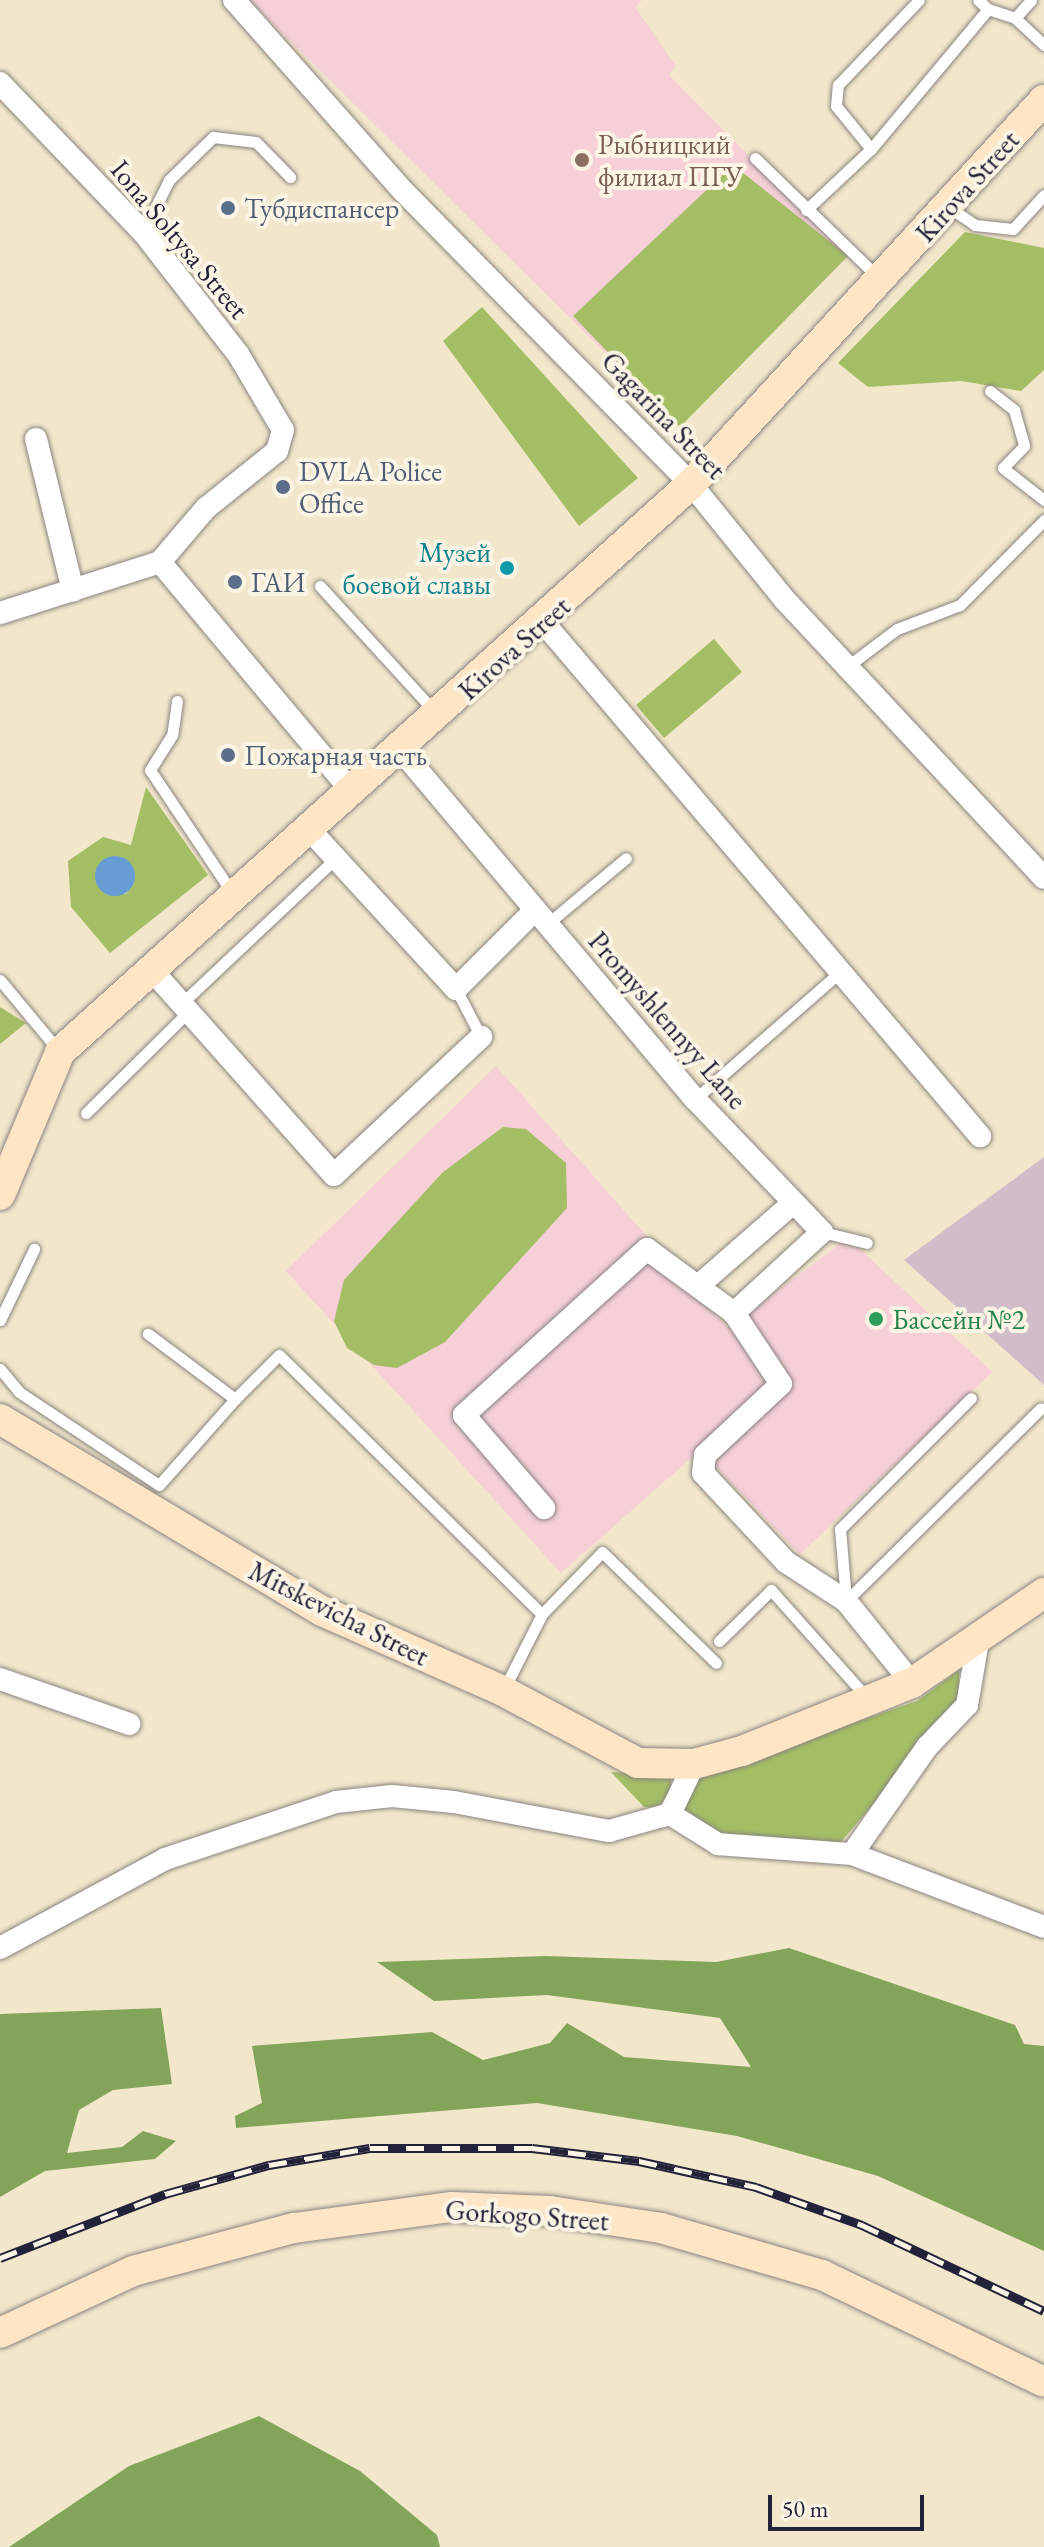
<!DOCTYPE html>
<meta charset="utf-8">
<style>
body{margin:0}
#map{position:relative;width:1044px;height:2547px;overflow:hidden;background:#f2e7ca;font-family:"EB Garamond",serif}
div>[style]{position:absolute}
.built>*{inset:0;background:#f6cfd7}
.industrial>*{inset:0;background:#d1bdc9}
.green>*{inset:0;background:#a4be65}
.forest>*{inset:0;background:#83a55a}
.water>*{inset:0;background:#679dd4}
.round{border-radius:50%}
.roads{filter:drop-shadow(0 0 2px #8a8482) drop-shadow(0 0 2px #8a8482)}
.lane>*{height:11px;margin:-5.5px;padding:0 5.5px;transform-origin:5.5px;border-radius:5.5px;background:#fff}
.street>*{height:22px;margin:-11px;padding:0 11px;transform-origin:11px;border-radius:11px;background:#fff}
.secondary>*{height:30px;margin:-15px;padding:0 15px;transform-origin:15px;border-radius:15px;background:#fde5c5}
.rail>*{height:9px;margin-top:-4.5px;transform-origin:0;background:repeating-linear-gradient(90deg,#fcf5e5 0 18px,#22223b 0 36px);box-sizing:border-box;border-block:2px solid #22223b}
.dots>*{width:22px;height:22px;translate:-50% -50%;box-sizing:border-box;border:4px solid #fcf5e5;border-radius:50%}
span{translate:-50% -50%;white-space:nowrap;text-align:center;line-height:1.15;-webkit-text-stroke:8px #fcf5e5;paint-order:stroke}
.education-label{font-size:28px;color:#785e54}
.left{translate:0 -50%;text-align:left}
.street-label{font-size:28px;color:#22223b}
.service-label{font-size:28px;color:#4e5e75}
.culture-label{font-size:28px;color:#0d838f}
.right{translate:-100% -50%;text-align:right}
.leisure-label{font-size:28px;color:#27864d}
.scale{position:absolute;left:768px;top:2495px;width:156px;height:36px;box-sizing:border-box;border:4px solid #22223b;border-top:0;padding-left:10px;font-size:24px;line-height:28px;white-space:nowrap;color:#22223b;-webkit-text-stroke:6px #fcf5e5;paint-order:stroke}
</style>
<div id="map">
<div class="built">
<i style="clip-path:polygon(249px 0,642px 0,635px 7px,676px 66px,669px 75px,848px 256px,680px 427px)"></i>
<i style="clip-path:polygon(496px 1066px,728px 1328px,848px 1238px,992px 1372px,800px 1554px,700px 1450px,561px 1573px,286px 1271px)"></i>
</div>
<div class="industrial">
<i style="clip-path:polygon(1044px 1157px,1044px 1385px,904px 1260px)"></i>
</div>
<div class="green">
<i style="clip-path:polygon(733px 165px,848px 256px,680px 427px,573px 316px)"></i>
<i style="clip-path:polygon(965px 232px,1044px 248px,1044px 370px,1021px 391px,961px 381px,868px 387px,838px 363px)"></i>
<i style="clip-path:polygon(482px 307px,638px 478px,579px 526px,443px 341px)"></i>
<i style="clip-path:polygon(714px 639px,742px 672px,664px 738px,636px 705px)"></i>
<i style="clip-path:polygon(evenodd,146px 787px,208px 875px,110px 953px,71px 907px,68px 861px,103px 837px,131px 845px,146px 787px,109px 857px,122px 857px,134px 883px,126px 894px,96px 883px,109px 857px)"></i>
<i style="clip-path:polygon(0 1007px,26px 1023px,0 1044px)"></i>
<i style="clip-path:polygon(503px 1127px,526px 1129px,566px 1163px,567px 1208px,445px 1342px,397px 1368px,374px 1365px,347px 1348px,334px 1321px,344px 1280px,442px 1173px)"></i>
<i style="clip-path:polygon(959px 1670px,959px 1705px,838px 1845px,716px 1841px,684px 1810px,697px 1777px,917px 1701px)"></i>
<i style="clip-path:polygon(611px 1772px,671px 1776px,671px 1792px,657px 1807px,644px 1807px)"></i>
</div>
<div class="forest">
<i style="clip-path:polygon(789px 1948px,1015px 2025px,1024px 2044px,1044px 2046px,1044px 2251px,878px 2176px,737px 2136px,537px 2103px,236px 2128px,235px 2116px,262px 2103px,252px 2046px,432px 2032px,483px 2060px,550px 2043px,567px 2023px,624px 2057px,751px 2067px,720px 2018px,547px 1995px,434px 2001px,377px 1962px,546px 1956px,716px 1962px)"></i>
<i style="clip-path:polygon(161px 2008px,172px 2084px,113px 2090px,79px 2110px,67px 2153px,122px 2147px,143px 2131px,176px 2141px,155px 2159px,45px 2171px,0 2197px,0 2014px)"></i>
<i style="clip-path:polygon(259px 2416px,360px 2471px,437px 2535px,440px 2547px,9px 2547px,129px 2466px)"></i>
</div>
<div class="water">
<i class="round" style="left:95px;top:856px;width:40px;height:40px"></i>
</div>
<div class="roads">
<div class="lane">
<i style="left:988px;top:9px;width:28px;rotate:18deg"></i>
<i style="left:1015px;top:18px;width:40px;rotate:43deg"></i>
<i style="left:1015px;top:18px;width:24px;rotate:-48deg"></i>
<i style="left:871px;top:149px;width:55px;rotate:-129.1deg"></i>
<i style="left:836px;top:106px;width:21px;rotate:-85deg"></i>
<i style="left:838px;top:85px;width:117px;rotate:-46.4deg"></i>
<i style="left:755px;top:158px;width:171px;rotate:44.1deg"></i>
<i style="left:950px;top:208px;width:30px;rotate:34deg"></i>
<i style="left:975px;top:225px;width:38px;rotate:6deg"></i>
<i style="left:1013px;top:229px;width:46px;rotate:-47.6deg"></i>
<i style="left:806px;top:210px;width:89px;rotate:-43.2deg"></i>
<i style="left:871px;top:149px;width:182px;rotate:-50.1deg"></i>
<i style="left:988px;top:9px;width:13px;rotate:-138deg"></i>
<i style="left:143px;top:232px;width:58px;rotate:-63.4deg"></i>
<i style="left:169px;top:180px;width:62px;rotate:-44.3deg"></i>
<i style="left:213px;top:137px;width:43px;rotate:6.6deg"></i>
<i style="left:256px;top:142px;width:49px;rotate:45.8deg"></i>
<i style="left:990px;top:391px;width:31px;rotate:38deg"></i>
<i style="left:1014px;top:410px;width:37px;rotate:74deg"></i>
<i style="left:1024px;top:446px;width:30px;rotate:134deg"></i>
<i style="left:1003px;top:468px;width:52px;rotate:38deg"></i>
<i style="left:320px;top:586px;width:171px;rotate:47.6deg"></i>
<i style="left:848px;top:666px;width:61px;rotate:-37.1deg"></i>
<i style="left:897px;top:629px;width:67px;rotate:-20.9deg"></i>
<i style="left:960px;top:605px;width:120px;rotate:-45.3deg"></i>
<i style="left:177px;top:701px;width:34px;rotate:98deg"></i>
<i style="left:172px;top:735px;width:41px;rotate:122.2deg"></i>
<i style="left:150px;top:770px;width:149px;rotate:56.2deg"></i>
<i style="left:546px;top:925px;width:104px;rotate:-39.9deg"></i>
<i style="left:0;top:980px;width:92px;rotate:50.3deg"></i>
<i style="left:456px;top:989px;width:54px;rotate:62.5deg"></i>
<i style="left:181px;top:1004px;width:212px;rotate:-43.3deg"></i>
<i style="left:695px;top:1099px;width:190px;rotate:-41.2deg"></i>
<i style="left:86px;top:1113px;width:141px;rotate:-44.7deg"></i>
<i style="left:822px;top:1232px;width:46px;rotate:13.7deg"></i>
<i style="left:0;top:1320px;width:79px;rotate:-64.4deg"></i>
<i style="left:0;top:1369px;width:30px;rotate:50deg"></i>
<i style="left:19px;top:1392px;width:168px;rotate:33.6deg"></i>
<i style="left:159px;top:1485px;width:115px;rotate:-48.5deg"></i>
<i style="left:235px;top:1399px;width:109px;rotate:-143.2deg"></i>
<i style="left:235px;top:1399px;width:62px;rotate:-45deg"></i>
<i style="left:279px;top:1355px;width:369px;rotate:44.6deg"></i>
<i style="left:542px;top:1614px;width:84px;rotate:116.9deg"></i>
<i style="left:846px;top:1600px;width:71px;rotate:-94.8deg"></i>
<i style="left:840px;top:1529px;width:185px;rotate:-45deg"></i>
<i style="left:846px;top:1601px;width:274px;rotate:-44.7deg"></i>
<i style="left:542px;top:1614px;width:86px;rotate:-45.9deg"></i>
<i style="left:602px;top:1552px;width:159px;rotate:44.2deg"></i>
<i style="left:719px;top:1641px;width:73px;rotate:-44.4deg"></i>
<i style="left:771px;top:1590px;width:146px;rotate:48.3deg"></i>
</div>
<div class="street">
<i style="left:234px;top:0;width:256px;rotate:48.5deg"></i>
<i style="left:404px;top:192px;width:409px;rotate:45.5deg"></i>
<i style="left:691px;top:484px;width:148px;rotate:51deg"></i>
<i style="left:784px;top:599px;width:381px;rotate:47deg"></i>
<i style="left:0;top:83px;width:207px;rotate:46.2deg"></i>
<i style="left:143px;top:232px;width:155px;rotate:52.1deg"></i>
<i style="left:238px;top:354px;width:88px;rotate:59.4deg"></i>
<i style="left:283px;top:430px;width:22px;rotate:106deg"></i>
<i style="left:277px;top:451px;width:91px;rotate:141.2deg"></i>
<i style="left:206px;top:508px;width:71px;rotate:130.4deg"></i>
<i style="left:160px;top:562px;width:168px;rotate:162.3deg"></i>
<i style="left:36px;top:439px;width:156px;rotate:76.3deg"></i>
<i style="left:160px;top:562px;width:295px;rotate:50.1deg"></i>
<i style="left:543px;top:622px;width:675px;rotate:49.63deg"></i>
<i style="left:400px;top:749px;width:458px;rotate:49.9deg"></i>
<i style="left:695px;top:1099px;width:184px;rotate:46.3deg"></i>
<i style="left:822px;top:1232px;width:120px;rotate:137.4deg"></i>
<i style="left:734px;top:1313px;width:108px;rotate:-143.7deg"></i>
<i style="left:647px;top:1249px;width:247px;rotate:137.8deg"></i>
<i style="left:464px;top:1415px;width:123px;rotate:49.3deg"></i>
<i style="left:307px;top:827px;width:220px;rotate:47.4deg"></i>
<i style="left:456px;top:989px;width:109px;rotate:-45deg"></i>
<i style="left:150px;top:968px;width:277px;rotate:48.4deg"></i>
<i style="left:334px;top:1175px;width:202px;rotate:-43.2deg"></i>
<i style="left:698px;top:1286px;width:125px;rotate:-41.1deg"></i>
<i style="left:734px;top:1313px;width:85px;rotate:56.5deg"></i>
<i style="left:781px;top:1384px;width:104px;rotate:136.9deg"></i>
<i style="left:705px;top:1455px;width:18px;rotate:96deg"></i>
<i style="left:703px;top:1473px;width:122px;rotate:47deg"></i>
<i style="left:786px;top:1562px;width:72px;rotate:33deg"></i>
<i style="left:846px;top:1601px;width:105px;rotate:51.2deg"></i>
<i style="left:0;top:1679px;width:137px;rotate:19.2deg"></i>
<i style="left:694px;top:1764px;width:55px;rotate:115.6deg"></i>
<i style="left:670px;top:1814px;width:57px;rotate:32deg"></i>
<i style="left:718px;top:1844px;width:134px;rotate:4.3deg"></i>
<i style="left:852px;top:1854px;width:205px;rotate:20.8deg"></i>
<i style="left:852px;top:1854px;width:131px;rotate:-55deg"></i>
<i style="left:927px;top:1747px;width:58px;rotate:-46.4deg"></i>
<i style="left:967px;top:1705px;width:65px;rotate:-80.2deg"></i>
<i style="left:0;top:1948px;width:187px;rotate:-28.3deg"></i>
<i style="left:165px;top:1859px;width:180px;rotate:-18.4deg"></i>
<i style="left:336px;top:1802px;width:56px;rotate:-6.1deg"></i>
<i style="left:392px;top:1796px;width:62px;rotate:5.5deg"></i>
<i style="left:454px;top:1802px;width:158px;rotate:10.6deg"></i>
<i style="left:609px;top:1831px;width:63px;rotate:-15.6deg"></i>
</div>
<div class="secondary">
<i style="left:0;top:1195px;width:155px;rotate:-67.2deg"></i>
<i style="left:60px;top:1052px;width:849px;rotate:-41.99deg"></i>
<i style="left:691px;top:484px;width:522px;rotate:-47.41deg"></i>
<i style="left:0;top:1419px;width:375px;rotate:30.8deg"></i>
<i style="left:322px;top:1611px;width:198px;rotate:23.8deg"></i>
<i style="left:503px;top:1691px;width:153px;rotate:28.1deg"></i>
<i style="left:638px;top:1763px;width:56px;rotate:1deg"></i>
<i style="left:694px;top:1764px;width:50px;rotate:-15.2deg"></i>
<i style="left:742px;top:1751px;width:183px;rotate:-21.8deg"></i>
<i style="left:912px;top:1683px;width:160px;rotate:-34.3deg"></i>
<i style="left:0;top:2333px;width:147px;rotate:-25deg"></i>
<i style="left:133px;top:2271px;width:167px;rotate:-15deg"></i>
<i style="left:294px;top:2228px;width:159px;rotate:-7.6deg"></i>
<i style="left:452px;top:2207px;width:98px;rotate:2.3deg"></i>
<i style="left:550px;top:2211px;width:112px;rotate:8.7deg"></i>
<i style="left:661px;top:2228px;width:168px;rotate:16.3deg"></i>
<i style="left:822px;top:2275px;width:246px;rotate:25.7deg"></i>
</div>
</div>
<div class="rail">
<i style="left:0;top:2258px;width:177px;rotate:-21.2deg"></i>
<i style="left:165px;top:2194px;width:108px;rotate:-15.6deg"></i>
<i style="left:269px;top:2165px;width:102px;rotate:-9.6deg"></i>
<i style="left:370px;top:2148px;width:162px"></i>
<i style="left:532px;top:2148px;width:108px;rotate:6.9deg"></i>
<i style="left:639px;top:2161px;width:120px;rotate:12.5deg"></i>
<i style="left:756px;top:2187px;width:113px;rotate:19.7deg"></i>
<i style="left:862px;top:2225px;width:201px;rotate:25.3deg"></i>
</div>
<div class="dots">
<i style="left:582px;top:160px;background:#8d6e63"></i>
<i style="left:228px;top:208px;background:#5c6f8a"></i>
<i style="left:283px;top:487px;background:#5c6f8a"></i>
<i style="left:507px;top:568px;background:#0f9aa8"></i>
<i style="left:235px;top:582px;background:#5c6f8a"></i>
<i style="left:228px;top:755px;background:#5c6f8a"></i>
<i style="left:876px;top:1319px;background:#2e9e5b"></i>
</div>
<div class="education-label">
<span class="left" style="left:598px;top:160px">Рыбницкий<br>филиал ПГУ</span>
</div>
<div class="street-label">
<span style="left:967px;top:186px;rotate:-48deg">Kirova Street</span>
<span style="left:180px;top:239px;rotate:50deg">Iona Soltysa Street</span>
<span style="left:664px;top:415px;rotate:46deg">Gagarina Street</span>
<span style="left:514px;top:648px;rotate:-42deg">Kirova Street</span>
<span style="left:668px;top:1020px;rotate:49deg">Promyshlennyy Lane</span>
<span style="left:339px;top:1613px;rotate:27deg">Mitskevicha Street</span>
<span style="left:527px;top:2215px;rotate:4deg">Gorkogo Street</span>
</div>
<div class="service-label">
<span class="left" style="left:244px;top:208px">Тубдиспансер</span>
<span class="left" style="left:299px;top:487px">DVLA Police<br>Office</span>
<span class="left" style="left:251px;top:582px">ГАИ</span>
<span class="left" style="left:244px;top:755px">Пожарная часть</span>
</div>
<div class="culture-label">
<span class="right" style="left:491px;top:568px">Музей<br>боевой славы</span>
</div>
<div class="leisure-label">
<span class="left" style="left:892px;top:1319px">Бассейн №2</span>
</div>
<div class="scale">50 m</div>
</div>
